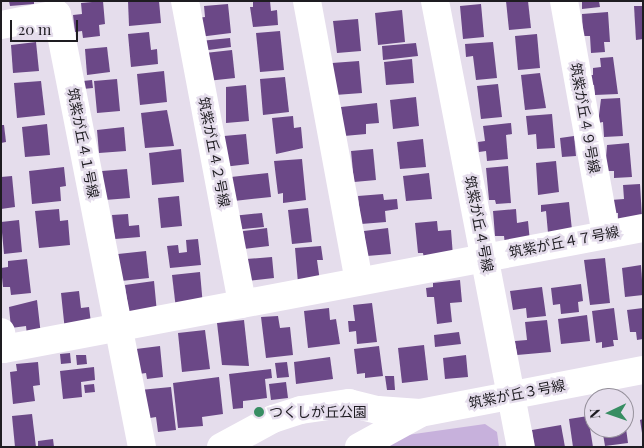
<!DOCTYPE html>
<meta charset="utf-8">
<style>
body{margin:0}
#map{position:relative;width:644px;height:448px;overflow:hidden;background:#e5ddec;font-family:"Playfair Display","Noto Sans JP",serif}
div>[style]{position:absolute}
.green>*{inset:0;background:#c7b1dc}
.building>*{inset:0;background:#6b4887}
.minor>*{height:28px;margin:-14px;padding:0 14px;transform-origin:14px;border-radius:14px;background:#fff}
.dots>*{width:14px;height:14px;translate:-50% -50%;box-sizing:border-box;border:2px solid #e5ddec;border-radius:50%}
span{translate:-50% -50%;white-space:nowrap;text-align:center;line-height:1.15;-webkit-text-stroke:5px #e5ddec;paint-order:stroke}
.street-label{font-size:14px;color:#1e1c21}
.poi-label{font-size:14px;color:#1e1c21}
.left{translate:0 -50%;text-align:left}
.frame{position:absolute;inset:0;border:2px solid #1e1c21;pointer-events:none}
.north{position:absolute;left:584px;top:388px;width:50px;height:50px;box-sizing:border-box;background:#e5ddec;border:1px solid #95909b;border-radius:50%;rotate:267deg;font-size:14px;font-weight:700;line-height:20px;text-align:center;color:#1e1c21}
.north::after{content:'';display:block;margin:auto;width:18px;height:22px;background:#388e63;clip-path:polygon(50% 0,100% 100%,50% 72%,0 100%)}
.scale{position:absolute;left:10px;top:20px;width:68px;height:22px;box-sizing:border-box;border:2px solid #1e1c21;border-top:0;padding-left:6px;font-size:15px;line-height:18px;white-space:nowrap;color:#1e1c21;-webkit-text-stroke:4px #e5ddec;paint-order:stroke}
</style>
<div id="map">
<div class="green">
<i style="clip-path:polygon(485px 424px,497px 432px,499px 447px,380px 447px,393px 437px)"></i>
</div>
<div class="building">
<i style="clip-path:polygon(9px 1px,34px 1px,34px 4px,10px 6px)"></i>
<i style="clip-path:polygon(103px 1px,105px 24px,99px 25px,100px 36px,83px 38px,82px 31px,75px 32px,73px 15px,82px 14px,81px 3px)"></i>
<i style="clip-path:polygon(128px 1px,159px 1px,161px 23px,129px 26px)"></i>
<i style="clip-path:polygon(253px 1px,270px 1px,271px 11px,277px 10px,278px 25px,253px 27px,250px 7px,253px 7px)"></i>
<i style="clip-path:polygon(506px 1px,528px 1px,531px 28px,509px 30px)"></i>
<i style="clip-path:polygon(582px 1px,599px 1px,600px 7px,582px 9px)"></i>
<i style="clip-path:polygon(228px 4px,231px 33px,199px 37px,197px 18px,205px 17px,204px 6px)"></i>
<i style="clip-path:polygon(481px 4px,484px 37px,463px 39px,460px 6px)"></i>
<i style="clip-path:polygon(634px 6px,643px 6px,643px 39px,636px 40px)"></i>
<i style="clip-path:polygon(402px 10px,405px 42px,378px 45px,375px 13px)"></i>
<i style="clip-path:polygon(608px 12px,610px 42px,604px 42px,605px 52px,591px 53px,590px 36px,583px 36px,582px 14px)"></i>
<i style="clip-path:polygon(358px 19px,361px 51px,337px 53px,333px 21px)"></i>
<i style="clip-path:polygon(280px 31px,284px 70px,260px 72px,256px 33px)"></i>
<i style="clip-path:polygon(149px 32px,151px 50px,157px 49px,158px 64px,131px 67px,128px 34px)"></i>
<i style="clip-path:polygon(537px 34px,540px 68px,518px 70px,515px 36px)"></i>
<i style="clip-path:polygon(230px 38px,231px 47px,201px 51px,200px 41px)"></i>
<i style="clip-path:polygon(36px 42px,39px 71px,13px 73px,11px 45px)"></i>
<i style="clip-path:polygon(493px 42px,497px 78px,476px 80px,473px 56px,466px 57px,465px 44px)"></i>
<i style="clip-path:polygon(416px 43px,418px 56px,383px 60px,382px 46px)"></i>
<i style="clip-path:polygon(107px 47px,110px 72px,87px 75px,85px 49px)"></i>
<i style="clip-path:polygon(232px 50px,235px 78px,207px 81px,205px 53px)"></i>
<i style="clip-path:polygon(613px 57px,618px 94px,595px 95px,594px 85px,588px 85px,588px 75px,593px 75px,593px 68px,601px 67px,600px 58px)"></i>
<i style="clip-path:polygon(412px 59px,414px 83px,386px 85px,384px 62px)"></i>
<i style="clip-path:polygon(359px 61px,362px 93px,335px 95px,332px 63px)"></i>
<i style="clip-path:polygon(164px 71px,167px 102px,140px 105px,137px 74px)"></i>
<i style="clip-path:polygon(540px 73px,546px 108px,525px 110px,521px 75px)"></i>
<i style="clip-path:polygon(285px 77px,289px 112px,263px 115px,260px 79px)"></i>
<i style="clip-path:polygon(117px 79px,120px 111px,97px 113px,94px 81px)"></i>
<i style="clip-path:polygon(92px 80px,93px 88px,83px 89px,83px 81px)"></i>
<i style="clip-path:polygon(41px 81px,45px 115px,17px 118px,14px 83px)"></i>
<i style="clip-path:polygon(498px 84px,502px 117px,481px 119px,477px 86px)"></i>
<i style="clip-path:polygon(246px 85px,249px 121px,226px 123px,226px 87px)"></i>
<i style="clip-path:polygon(416px 97px,419px 126px,393px 129px,390px 100px)"></i>
<i style="clip-path:polygon(620px 98px,623px 136px,604px 137px,603px 122px,598px 123px,601px 99px)"></i>
<i style="clip-path:polygon(377px 103px,379px 123px,366px 124px,366px 134px,344px 136px,341px 107px)"></i>
<i style="clip-path:polygon(167px 110px,174px 146px,145px 148px,141px 113px)"></i>
<i style="clip-path:polygon(552px 114px,555px 148px,537px 149px,536px 134px,528px 135px,526px 116px)"></i>
<i style="clip-path:polygon(293px 116px,294px 128px,301px 127px,303px 148px,276px 154px,272px 118px)"></i>
<i style="clip-path:polygon(511px 123px,512px 134px,506px 135px,508px 159px,487px 161px,486px 151px,479px 152px,478px 142px,485px 141px,483px 126px)"></i>
<i style="clip-path:polygon(47px 124px,50px 155px,25px 157px,22px 127px)"></i>
<i style="clip-path:polygon(1px 125px,4px 125px,6px 142px,1px 143px)"></i>
<i style="clip-path:polygon(124px 127px,126px 151px,99px 153px,97px 130px)"></i>
<i style="clip-path:polygon(246px 134px,249px 164px,223px 167px,224px 136px)"></i>
<i style="clip-path:polygon(574px 136px,576px 156px,562px 157px,560px 138px)"></i>
<i style="clip-path:polygon(423px 139px,426px 167px,400px 169px,397px 142px)"></i>
<i style="clip-path:polygon(629px 143px,632px 177px,614px 178px,614px 171px,605px 171px,607px 145px)"></i>
<i style="clip-path:polygon(181px 149px,184px 182px,152px 185px,149px 153px)"></i>
<i style="clip-path:polygon(373px 149px,376px 180px,354px 182px,351px 151px)"></i>
<i style="clip-path:polygon(302px 159px,306px 200px,283px 203px,283px 193px,278px 194px,274px 161px)"></i>
<i style="clip-path:polygon(556px 161px,559px 192px,538px 195px,536px 163px)"></i>
<i style="clip-path:polygon(508px 166px,511px 203px,496px 204px,495px 200px,489px 200px,486px 168px)"></i>
<i style="clip-path:polygon(64px 167px,66px 186px,60px 187px,61px 201px,32px 204px,29px 171px)"></i>
<i style="clip-path:polygon(127px 169px,130px 198px,105px 200px,102px 171px)"></i>
<i style="clip-path:polygon(268px 173px,271px 197px,234px 201px,231px 177px)"></i>
<i style="clip-path:polygon(429px 173px,432px 199px,406px 201px,403px 176px)"></i>
<i style="clip-path:polygon(12px 176px,15px 207px,1px 209px,1px 177px)"></i>
<i style="clip-path:polygon(640px 184px,642px 218px,618px 223px,618px 213px,612px 213px,611px 200px,624px 199px,623px 185px)"></i>
<i style="clip-path:polygon(383px 194px,384px 200px,397px 199px,398px 209px,385px 211px,386px 222px,361px 224px,358px 196px)"></i>
<i style="clip-path:polygon(179px 196px,182px 226px,161px 228px,158px 198px)"></i>
<i style="clip-path:polygon(569px 202px,572px 230px,548px 233px,546px 211px,541px 212px,541px 205px)"></i>
<i style="clip-path:polygon(308px 208px,312px 242px,292px 244px,288px 210px)"></i>
<i style="clip-path:polygon(59px 209px,60px 221px,68px 220px,70px 245px,39px 248px,35px 211px)"></i>
<i style="clip-path:polygon(516px 209px,517px 223px,528px 221px,530px 242px,505px 245px,504px 236px,495px 236px,493px 211px)"></i>
<i style="clip-path:polygon(262px 213px,264px 227px,234px 230px,232px 216px)"></i>
<i style="clip-path:polygon(128px 214px,129px 226px,139px 225px,140px 237px,115px 239px,112px 215px)"></i>
<i style="clip-path:polygon(19px 220px,22px 252px,4px 254px,1px 222px)"></i>
<i style="clip-path:polygon(437px 221px,438px 231px,451px 230px,453px 256px,424px 259px,423px 253px,418px 253px,415px 223px)"></i>
<i style="clip-path:polygon(267px 228px,269px 246px,244px 249px,243px 231px)"></i>
<i style="clip-path:polygon(388px 228px,391px 254px,367px 256px,364px 231px)"></i>
<i style="clip-path:polygon(198px 239px,201px 265px,170px 268px,167px 246px,178px 245px,179px 253px,187px 252px,186px 240px)"></i>
<i style="clip-path:polygon(321px 246px,323px 260px,317px 260px,320px 281px,298px 283px,295px 248px)"></i>
<i style="clip-path:polygon(146px 251px,149px 278px,121px 281px,118px 254px)"></i>
<i style="clip-path:polygon(272px 257px,274px 278px,248px 281px,246px 259px)"></i>
<i style="clip-path:polygon(605px 258px,610px 303px,590px 305px,584px 260px)"></i>
<i style="clip-path:polygon(27px 259px,31px 293px,11px 295px,10px 287px,3px 287px,1px 268px,8px 267px,8px 261px)"></i>
<i style="clip-path:polygon(641px 265px,643px 295px,625px 297px,622px 268px)"></i>
<i style="clip-path:polygon(200px 272px,203px 306px,176px 309px,172px 275px)"></i>
<i style="clip-path:polygon(460px 280px,462px 302px,450px 303px,452px 322px,437px 324px,434px 297px,427px 297px,426px 288px,433px 287px,433px 283px)"></i>
<i style="clip-path:polygon(154px 281px,157px 313px,129px 314px,125px 285px)"></i>
<i style="clip-path:polygon(581px 284px,583px 301px,578px 302px,579px 312px,561px 314px,560px 304px,553px 305px,551px 288px)"></i>
<i style="clip-path:polygon(542px 287px,546px 316px,527px 318px,526px 308px,513px 310px,510px 291px)"></i>
<i style="clip-path:polygon(79px 291px,81px 308px,89px 307px,91px 323px,65px 331px,61px 293px)"></i>
<i style="clip-path:polygon(37px 300px,41px 335px,27px 336px,26px 326px,11px 328px,9px 307px)"></i>
<i style="clip-path:polygon(372px 303px,377px 342px,357px 344px,356px 331px,349px 332px,348px 321px,355px 321px,353px 305px)"></i>
<i style="clip-path:polygon(329px 308px,330px 320px,336px 319px,340px 344px,308px 348px,304px 311px)"></i>
<i style="clip-path:polygon(614px 308px,618px 340px,613px 340px,614px 346px,602px 348px,602px 342px,596px 343px,592px 311px)"></i>
<i style="clip-path:polygon(643px 308px,643px 339px,637px 340px,636px 332px,630px 332px,627px 310px)"></i>
<i style="clip-path:polygon(587px 315px,590px 341px,561px 344px,558px 319px)"></i>
<i style="clip-path:polygon(278px 316px,280px 328px,290px 327px,293px 355px,266px 358px,261px 317px)"></i>
<i style="clip-path:polygon(244px 320px,249px 366px,222px 365px,217px 323px)"></i>
<i style="clip-path:polygon(547px 320px,551px 352px,517px 355px,515px 341px,527px 340px,525px 322px)"></i>
<i style="clip-path:polygon(205px 330px,210px 369px,182px 372px,178px 333px)"></i>
<i style="clip-path:polygon(459px 332px,461px 344px,435px 347px,434px 335px)"></i>
<i style="clip-path:polygon(424px 345px,428px 380px,402px 383px,398px 348px)"></i>
<i style="clip-path:polygon(160px 346px,163px 377px,147px 379px,146px 373px,139px 374px,136px 349px)"></i>
<i style="clip-path:polygon(379px 346px,383px 376px,365px 378px,365px 373px,357px 374px,354px 349px)"></i>
<i style="clip-path:polygon(70px 353px,71px 363px,61px 364px,60px 354px)"></i>
<i style="clip-path:polygon(76px 355px,86px 355px,87px 364px,77px 365px)"></i>
<i style="clip-path:polygon(466px 355px,468px 377px,445px 379px,443px 358px)"></i>
<i style="clip-path:polygon(330px 357px,333px 379px,296px 384px,294px 362px)"></i>
<i style="clip-path:polygon(38px 362px,40px 385px,33px 386px,35px 401px,13px 404px,10px 372px,17px 371px,16px 364px)"></i>
<i style="clip-path:polygon(287px 362px,289px 377px,277px 378px,275px 363px)"></i>
<i style="clip-path:polygon(94px 367px,95px 380px,81px 382px,82px 397px,63px 399px,60px 371px)"></i>
<i style="clip-path:polygon(271px 369px,272px 378px,265px 379px,267px 398px,243px 401px,243px 408px,233px 409px,229px 374px)"></i>
<i style="clip-path:polygon(385px 376px,394px 376px,395px 390px,387px 390px)"></i>
<i style="clip-path:polygon(219px 377px,223px 414px,202px 417px,203px 426px,178px 428px,173px 383px)"></i>
<i style="clip-path:polygon(286px 382px,288px 398px,271px 400px,269px 384px)"></i>
<i style="clip-path:polygon(94px 384px,95px 392px,85px 393px,84px 385px)"></i>
<i style="clip-path:polygon(171px 387px,176px 430px,158px 432px,156px 417px,144px 419px,140px 390px)"></i>
<i style="clip-path:polygon(32px 414px,36px 447px,15px 447px,12px 416px)"></i>
<i style="clip-path:polygon(588px 416px,593px 447px,573px 447px,569px 419px)"></i>
<i style="clip-path:polygon(643px 419px,643px 433px,642px 433px,640px 420px)"></i>
<i style="clip-path:polygon(625px 421px,628px 443px,605px 446px,602px 428px,624px 428px)"></i>
<i style="clip-path:polygon(561px 425px,565px 447px,534px 447px,532px 430px)"></i>
<i style="clip-path:polygon(53px 439px,54px 447px,38px 447px,38px 441px)"></i>
</div>
<div class="minor">
<i style="left:185px;top:1px;width:308px;rotate:79.3deg"></i>
<i style="left:307px;top:1px;width:285px;rotate:79.5deg"></i>
<i style="left:435px;top:1px;width:454px;rotate:79.1deg"></i>
<i style="left:564px;top:1px;width:237px;rotate:79.8deg"></i>
<i style="left:1px;top:25px;width:57px;rotate:-11.1deg"></i>
<i style="left:57px;top:14px;width:441px;rotate:78.9deg"></i>
<i style="left:1px;top:332px;width:17px;rotate:80deg"></i>
<i style="left:4px;top:349px;width:650px;rotate:-10.72deg"></i>
<i style="left:221px;top:447px;width:59px;rotate:-28.3deg"></i>
<i style="left:273px;top:419px;width:29px;rotate:-18deg"></i>
<i style="left:301px;top:410px;width:49px;rotate:-8.3deg"></i>
<i style="left:349px;top:403px;width:30px;rotate:14deg"></i>
<i style="left:378px;top:410px;width:42px;rotate:4.1deg"></i>
<i style="left:420px;top:413px;width:227px;rotate:-10.9deg"></i>
<i style="left:359px;top:447px;width:68px;rotate:-28.8deg"></i>
</div>
<div class="dots">
<i style="left:259px;top:412px;background:#388e63"></i>
</div>
<div class="street-label">
<span style="left:585px;top:118px;rotate:80deg">筑紫が丘４９号線</span>
<span style="left:83px;top:143px;rotate:79deg">筑紫が丘４１号線</span>
<span style="left:214px;top:152px;rotate:79deg">筑紫が丘４２号線</span>
<span style="left:479px;top:224px;rotate:79deg">筑紫が丘４号線</span>
<span style="left:564px;top:242px;rotate:-11deg">筑紫が丘４７号線</span>
<span style="left:517px;top:394px;rotate:-11deg">筑紫が丘３号線</span>
</div>
<div class="poi-label">
<span class="left" style="left:269px;top:412px">つくしが丘公園</span>
</div>
<div class="frame"></div>
<div class="north">N</div>
<div class="scale">20 m</div>
</div>
